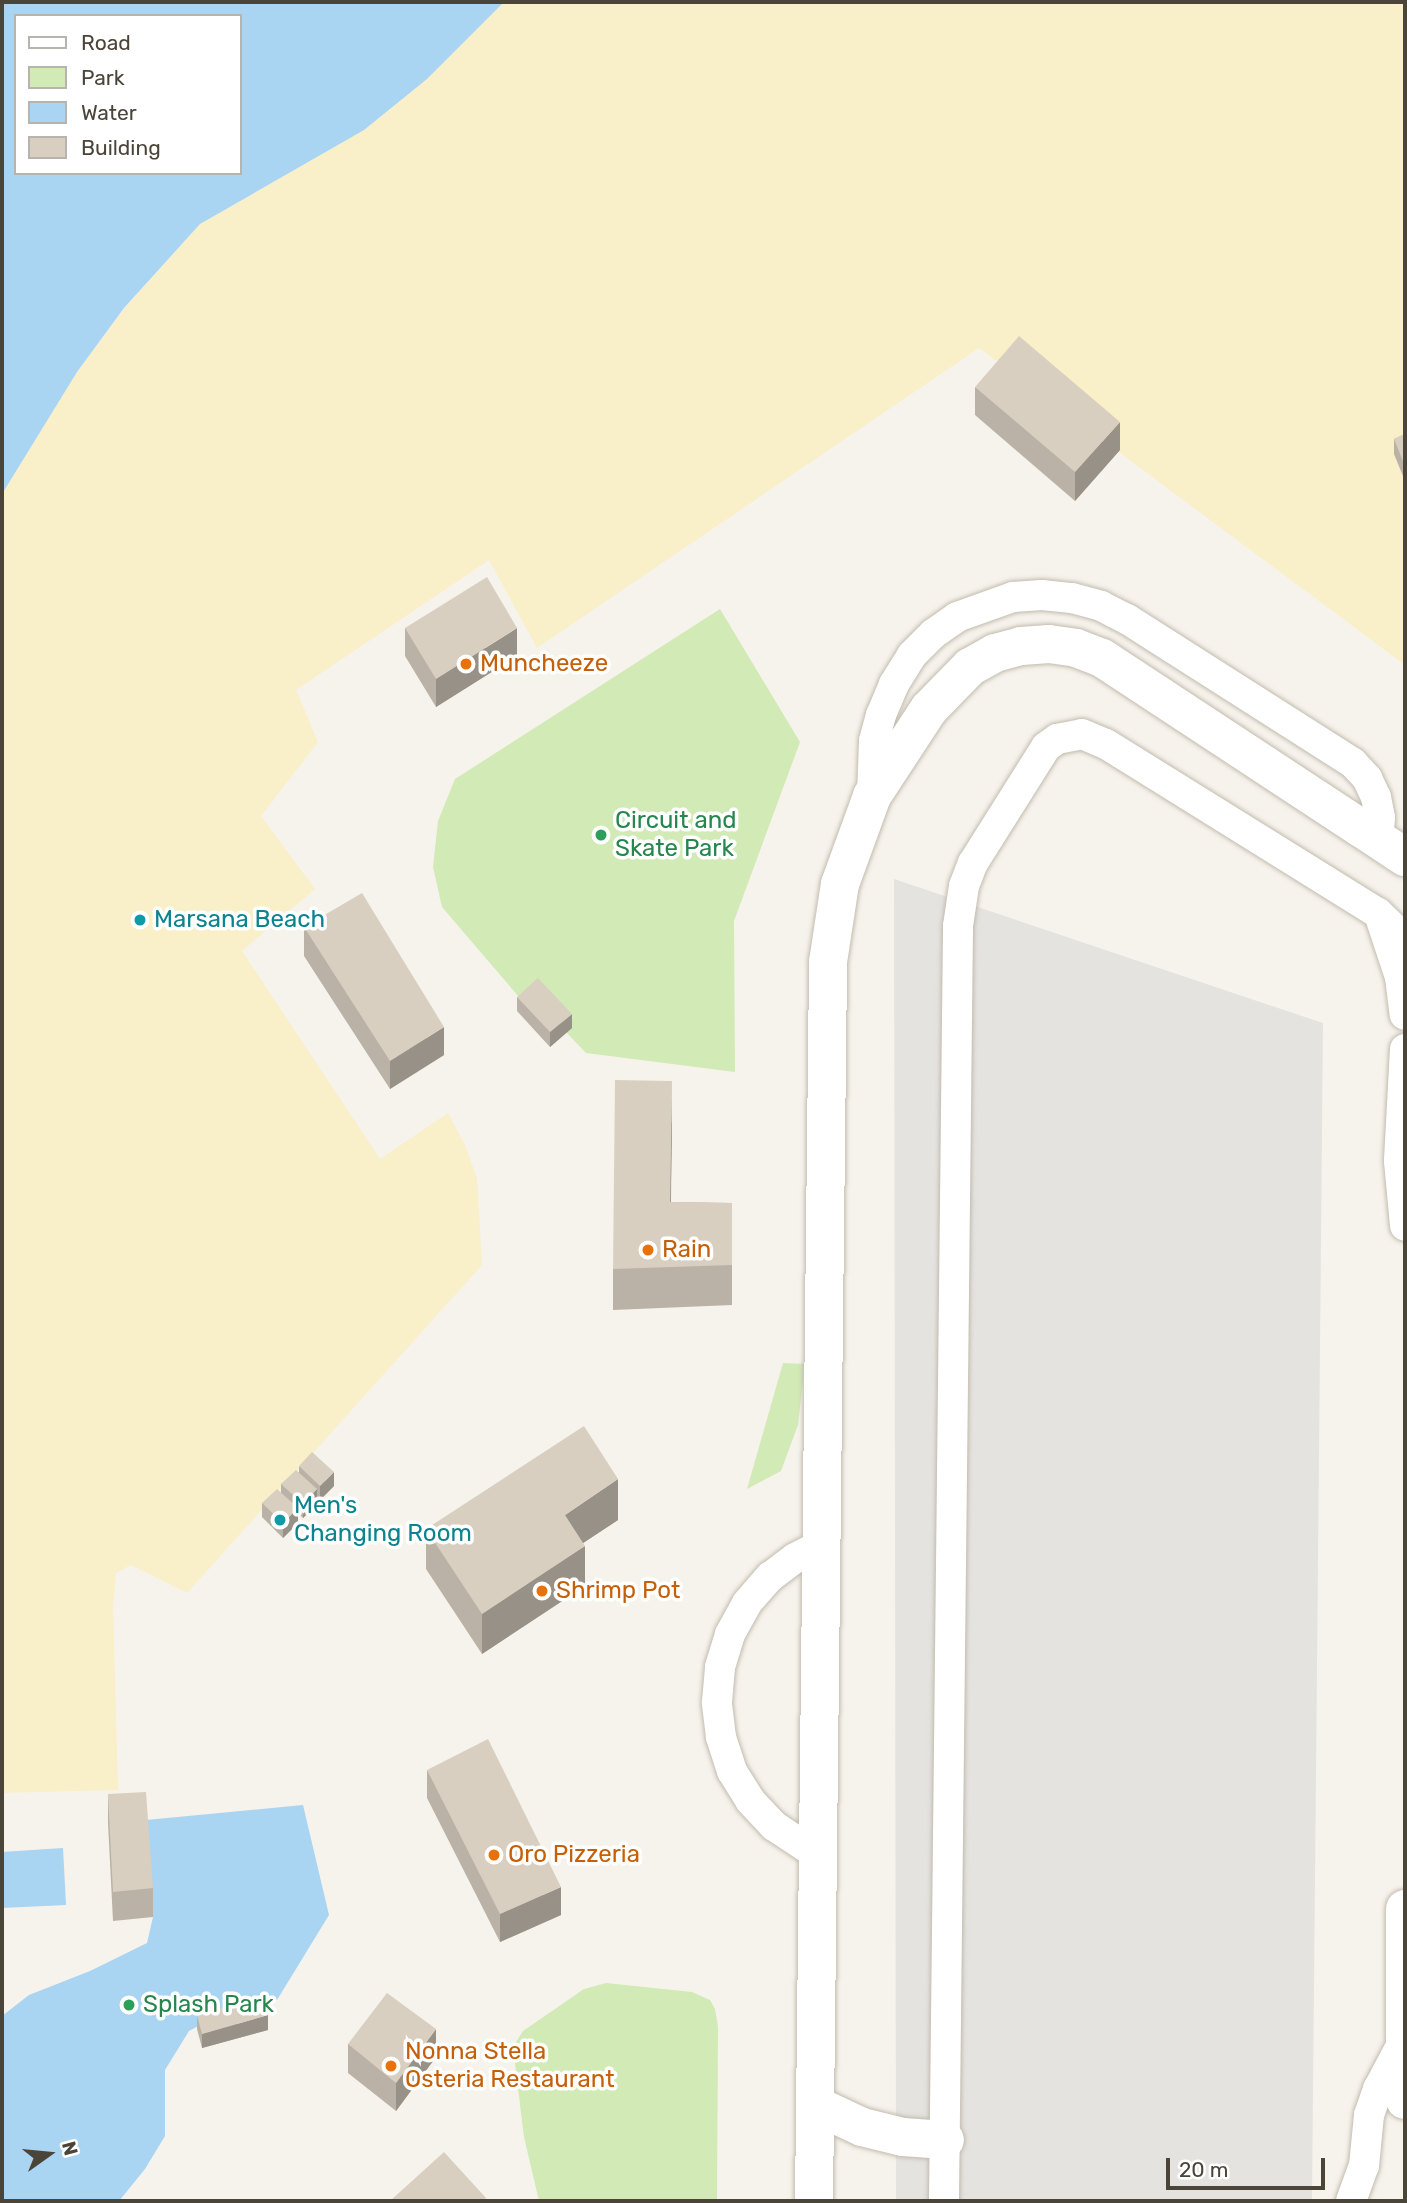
<!DOCTYPE html>
<style>
body{margin:0}
#map{position:relative;width:1407px;height:2203px;overflow:hidden;background:#f6f3ec;font-family:Rubik,sans-serif}
div>[style]{position:absolute}
.green>*{inset:0;background:#d2eab5}
.sand>*{inset:0;background:#f9efc9}
.parking>*{inset:0;background:#e5e3e0}
.water>*{inset:0;background:#a9d4f2}
.roads{filter:drop-shadow(0 0 2px #c2bbae) drop-shadow(0 0 2px #c2bbae)}
.service>*{height:30px;margin:-15px;padding:0 15px;transform-origin:15px;border-radius:15px;background:#fff}
.minor>*{height:38px;margin:-19px;padding:0 19px;transform-origin:19px;border-radius:19px;background:#fff}
.wall>*{inset:0;background:#bab2a6}
.shaded-wall>*{inset:0;background:#979187}
.building>*{inset:0;background:#d8cfc1}
.dots>*{width:19px;height:19px;translate:-50% -50%;box-sizing:border-box;border:4px solid #fff;border-radius:50%}
span{translate:-50% -50%;white-space:nowrap;text-align:center;line-height:1.15;-webkit-text-stroke:7px #fff;paint-order:stroke}
.food-label{font-size:24px;color:#c56008}
.left{translate:0 -50%;text-align:left}
.leisure-label{font-size:24px;color:#27864d}
.culture-label{font-size:24px;color:#0d838f}
.frame{position:absolute;inset:0;border:4px solid #4b4439;pointer-events:none}
.legend{position:absolute;left:14px;top:14px;width:228px;height:161px;box-sizing:border-box;background:#fff;border:2px solid #b7b4b0;margin:0;padding:9px 12px;list-style:none;font-size:21px;color:#4b4439}
.legend li{display:flex;align-items:center;gap:14px;height:35px}
.legend b{width:35px;border:2px solid #b7b4b0}
.north{position:absolute;left:14px;top:2119px;width:70px;height:70px;-webkit-text-stroke:5px #fff;paint-order:stroke;rotate:75deg;font-size:19px;font-weight:700;line-height:28px;text-align:center;color:#4b4439}
.north::after{content:'';display:block;margin:auto;width:24px;height:32px;background:#4b4439;clip-path:polygon(50% 0,100% 100%,50% 72%,0 100%)}
.scale{position:absolute;left:1166px;top:2158px;width:159px;height:32px;box-sizing:border-box;border:4px solid #4b4439;border-top:0;padding-left:9px;font-size:21px;line-height:24px;white-space:nowrap;color:#4b4439;-webkit-text-stroke:5px #fff;paint-order:stroke}
</style>
<div id="map">
<div class="green">
<i style="clip-path:polygon(720px 609px,800px 742px,734px 921px,735px 1072px,586px 1053px,566px 1032px,525px 1004px,442px 907px,433px 867px,438px 821px,455px 779px)"></i>
<i style="clip-path:polygon(783px 1363px,805px 1364px,798px 1425px,781px 1471px,747px 1489px)"></i>
<i style="clip-path:polygon(606px 1983px,692px 1992px,710px 2000px,715px 2009px,718px 2027px,717px 2201px,539px 2201px,524px 2137px,513px 2047px,523px 2031px,584px 1989px)"></i>
</div>
<div class="sand">
<i style="clip-path:polygon(504px 2px,1405px 2px,1405px 665px,979px 348px,537px 648px,489px 560px,296px 690px,318px 742px,261px 816px,315px 889px,242px 951px,380px 1159px,448px 1113px,464px 1143px,477px 1178px,482px 1265px,187px 1593px,131px 1565px,116px 1573px,113px 1607px,118px 1790px,2px 1793px,2px 494px,77px 372px,124px 309px,200px 224px,364px 130px,427px 79px)"></i>
</div>
<div class="parking">
<i style="clip-path:polygon(894px 879px,1323px 1023px,1312px 2201px,896px 2201px)"></i>
</div>
<div class="water">
<i style="clip-path:polygon(evenodd,2px 2px,504px 2px,427px 79px,364px 130px,200px 224px,124px 308px,77px 372px,2px 494px,2px 2px,16px 16px,240px 16px,240px 173px,16px 173px,16px 16px)"></i>
<i style="clip-path:polygon(303px 1805px,329px 1915px,277px 2000px,228px 2010px,189px 2031px,165px 2070px,165px 2136px,145px 2169px,119px 2201px,2px 2201px,2px 2016px,29px 1995px,90px 1971px,147px 1943px,153px 1917px,146px 1820px)"></i>
<i style="clip-path:polygon(63px 1848px,66px 1905px,2px 1908px,2px 1852px)"></i>
</div>
<div class="roads">
<div class="service">
<i style="left:872px;top:796px;width:55px;rotate:-87.9deg"></i>
<i style="left:874px;top:741px;width:27px;rotate:-75deg"></i>
<i style="left:881px;top:715px;width:34px;rotate:-67deg"></i>
<i style="left:894px;top:684px;width:34px;rotate:-58deg"></i>
<i style="left:912px;top:655px;width:30px;rotate:-45deg"></i>
<i style="left:933px;top:634px;width:29px;rotate:-35deg"></i>
<i style="left:957px;top:617px;width:59px;rotate:-19.7deg"></i>
<i style="left:1013px;top:597px;width:29px;rotate:-4deg"></i>
<i style="left:1042px;top:595px;width:30px;rotate:6deg"></i>
<i style="left:1072px;top:598px;width:30px;rotate:15deg"></i>
<i style="left:1101px;top:606px;width:29px;rotate:27deg"></i>
<i style="left:1127px;top:619px;width:268px;rotate:32.5deg"></i>
<i style="left:1353px;top:763px;width:21px;rotate:47deg"></i>
<i style="left:1367px;top:778px;width:21px;rotate:65deg"></i>
<i style="left:1376px;top:797px;width:21px;rotate:79deg"></i>
<i style="left:1380px;top:818px;width:21px;rotate:95deg"></i>
<i style="left:1381px;top:920px;width:60px;rotate:71.6deg"></i>
<i style="left:1400px;top:977px;width:38px;rotate:83deg"></i>
<i style="left:1405px;top:1049px;width:112px;rotate:93.1deg"></i>
<i style="left:1399px;top:1161px;width:65px;rotate:84.7deg"></i>
<i style="left:818px;top:1855px;width:53px;rotate:-146.6deg"></i>
<i style="left:774px;top:1826px;width:35px;rotate:-133deg"></i>
<i style="left:750px;top:1800px;width:34px;rotate:-122deg"></i>
<i style="left:732px;top:1771px;width:36px;rotate:-108deg"></i>
<i style="left:721px;top:1737px;width:35px;rotate:-97deg"></i>
<i style="left:717px;top:1702px;width:35px;rotate:-85deg"></i>
<i style="left:720px;top:1667px;width:34px;rotate:-73deg"></i>
<i style="left:730px;top:1634px;width:35px;rotate:-61deg"></i>
<i style="left:747px;top:1603px;width:35px;rotate:-49deg"></i>
<i style="left:770px;top:1577px;width:31px;rotate:-37deg"></i>
<i style="left:795px;top:1558px;width:30px;rotate:-27deg"></i>
<i style="left:944px;top:2201px;width:1275px;rotate:-89.37deg"></i>
<i style="left:958px;top:926px;width:40px;rotate:-81.5deg"></i>
<i style="left:964px;top:886px;width:25px;rotate:-69deg"></i>
<i style="left:973px;top:863px;width:137px;rotate:-57.8deg"></i>
<i style="left:1046px;top:747px;width:14px;rotate:-36deg"></i>
<i style="left:1057px;top:739px;width:25px;rotate:-11deg"></i>
<i style="left:1082px;top:734px;width:26px;rotate:23deg"></i>
<i style="left:1106px;top:744px;width:320px;rotate:31.9deg"></i>
<i style="left:1378px;top:913px;width:37px;rotate:44deg"></i>
<i style="left:1351px;top:2201px;width:37px;rotate:-70deg"></i>
<i style="left:1364px;top:2166px;width:51px;rotate:-84.4deg"></i>
<i style="left:1369px;top:2115px;width:28px;rotate:-71deg"></i>
<i style="left:1378px;top:2089px;width:53px;rotate:-62deg"></i>
</div>
<div class="minor">
<i style="left:1405px;top:1909px;width:191px;rotate:90deg"></i>
<i style="left:815px;top:2105px;width:52px;rotate:25.1deg"></i>
<i style="left:862px;top:2127px;width:42px;rotate:13.7deg"></i>
<i style="left:903px;top:2137px;width:42px;rotate:4.1deg"></i>
<i style="left:814px;top:2201px;width:1239px;rotate:-89.35deg"></i>
<i style="left:828px;top:962px;width:79px;rotate:-81.3deg"></i>
<i style="left:840px;top:884px;width:94px;rotate:-70deg"></i>
<i style="left:872px;top:796px;width:104px;rotate:-56.8deg"></i>
<i style="left:929px;top:709px;width:59px;rotate:-45.7deg"></i>
<i style="left:970px;top:667px;width:29px;rotate:-29deg"></i>
<i style="left:995px;top:653px;width:27px;rotate:-15deg"></i>
<i style="left:1021px;top:646px;width:28px;rotate:-4deg"></i>
<i style="left:1049px;top:644px;width:27px;rotate:8deg"></i>
<i style="left:1076px;top:648px;width:28px;rotate:21deg"></i>
<i style="left:1102px;top:658px;width:363px;rotate:33.3deg"></i>
</div>
</div>
<div class="wall">
<i style="clip-path:polygon(975px 387px,1120px 450px,1075px 501px,975px 415px)"></i>
<i style="clip-path:polygon(1405px 434px,1405px 481px,1394px 454px,1394px 439px)"></i>
<i style="clip-path:polygon(405px 628px,517px 656px,436px 707px,405px 656px)"></i>
<i style="clip-path:polygon(304px 927px,444px 1055px,390px 1089px,304px 956px)"></i>
<i style="clip-path:polygon(517px 997px,572px 1028px,550px 1047px,517px 1011px)"></i>
<i style="clip-path:polygon(672px 1121px,671px 1202px,732px 1203px,732px 1305px,613px 1310px,613px 1269px)"></i>
<i style="clip-path:polygon(299px 1466px,334px 1486px,320px 1500px,317px 1497px,317px 1504px,303px 1518px,298px 1513px,298px 1523px,283px 1538px,262px 1517px,262px 1503px,281px 1493px,281px 1484px,299px 1472px)"></i>
<i style="clip-path:polygon(618px 1520px,583px 1543px,585px 1586px,482px 1654px,426px 1569px,426px 1529px)"></i>
<i style="clip-path:polygon(427px 1770px,561px 1915px,500px 1942px,427px 1798px)"></i>
<i style="clip-path:polygon(108px 1794px,153px 1888px,153px 1917px,113px 1921px,108px 1823px)"></i>
<i style="clip-path:polygon(197px 2015px,268px 2030px,202px 2048px,197px 2029px)"></i>
<i style="clip-path:polygon(348px 2044px,436px 2057px,396px 2111px,348px 2073px)"></i>
</div>
<div class="shaded-wall">
<i style="clip-path:polygon(1120px 422px,1120px 450px,1075px 501px,1075px 472px)"></i>
<i style="clip-path:polygon(517px 628px,517px 656px,436px 707px,436px 679px)"></i>
<i style="clip-path:polygon(572px 1014px,572px 1028px,550px 1047px,550px 1032px)"></i>
<i style="clip-path:polygon(444px 1027px,444px 1055px,390px 1089px,390px 1061px)"></i>
<i style="clip-path:polygon(672px 1081px,672px 1121px,670px 1242px,670px 1202px)"></i>
<i style="clip-path:polygon(334px 1472px,334px 1486px,320px 1500px,320px 1486px)"></i>
<i style="clip-path:polygon(618px 1479px,618px 1520px,565px 1555px,565px 1515px)"></i>
<i style="clip-path:polygon(317px 1489px,317px 1504px,303px 1518px,303px 1504px)"></i>
<i style="clip-path:polygon(298px 1508px,298px 1523px,283px 1538px,283px 1523px)"></i>
<i style="clip-path:polygon(585px 1546px,585px 1586px,482px 1654px,482px 1614px)"></i>
<i style="clip-path:polygon(561px 1887px,561px 1915px,500px 1942px,500px 1914px)"></i>
<i style="clip-path:polygon(268px 2015px,268px 2030px,202px 2048px,202px 2034px)"></i>
<i style="clip-path:polygon(436px 2029px,436px 2057px,396px 2111px,396px 2083px)"></i>
</div>
<div class="building">
<i style="clip-path:polygon(1019px 336px,1120px 422px,1075px 472px,975px 387px)"></i>
<i style="clip-path:polygon(1405px 434px,1405px 466px,1394px 439px)"></i>
<i style="clip-path:polygon(487px 577px,517px 628px,436px 679px,405px 628px)"></i>
<i style="clip-path:polygon(362px 893px,444px 1027px,390px 1061px,304px 927px)"></i>
<i style="clip-path:polygon(538px 978px,572px 1014px,550px 1032px,517px 997px)"></i>
<i style="clip-path:polygon(615px 1080px,672px 1081px,670px 1202px,732px 1203px,732px 1265px,613px 1269px)"></i>
<i style="clip-path:polygon(584px 1426px,618px 1479px,565px 1515px,585px 1546px,482px 1614px,426px 1529px)"></i>
<i style="clip-path:polygon(312px 1452px,334px 1472px,320px 1486px,299px 1466px)"></i>
<i style="clip-path:polygon(296px 1470px,317px 1489px,303px 1504px,281px 1484px)"></i>
<i style="clip-path:polygon(277px 1489px,298px 1508px,283px 1523px,262px 1503px)"></i>
<i style="clip-path:polygon(488px 1739px,561px 1887px,500px 1914px,427px 1770px)"></i>
<i style="clip-path:polygon(146px 1792px,153px 1888px,113px 1892px,108px 1794px)"></i>
<i style="clip-path:polygon(387px 1993px,436px 2029px,396px 2083px,348px 2044px)"></i>
<i style="clip-path:polygon(264px 1996px,268px 2015px,202px 2034px,197px 2015px)"></i>
<i style="clip-path:polygon(444px 2152px,486px 2198px,483px 2201px,390px 2201px)"></i>
</div>
<div class="dots">
<i style="left:466px;top:664px;background:#e8710a"></i>
<i style="left:601px;top:835px;background:#2e9e5b"></i>
<i style="left:140px;top:920px;background:#0f9aa8"></i>
<i style="left:648px;top:1250px;background:#e8710a"></i>
<i style="left:280px;top:1520px;background:#0f9aa8"></i>
<i style="left:542px;top:1591px;background:#e8710a"></i>
<i style="left:494px;top:1855px;background:#e8710a"></i>
<i style="left:129px;top:2005px;background:#2e9e5b"></i>
<i style="left:391px;top:2066px;background:#e8710a"></i>
</div>
<div class="food-label">
<span class="left" style="left:480px;top:664px">Muncheeze</span>
<span class="left" style="left:662px;top:1250px">Rain</span>
<span class="left" style="left:556px;top:1591px">Shrimp Pot</span>
<span class="left" style="left:508px;top:1855px">Oro Pizzeria</span>
<span class="left" style="left:405px;top:2066px">Nonna Stella<br>Osteria Restaurant</span>
</div>
<div class="leisure-label">
<span class="left" style="left:615px;top:835px">Circuit and<br>Skate Park</span>
<span class="left" style="left:143px;top:2005px">Splash Park</span>
</div>
<div class="culture-label">
<span class="left" style="left:154px;top:920px">Marsana Beach</span>
<span class="left" style="left:294px;top:1520px">Men's<br>Changing Room</span>
</div>
<div class="frame"></div>
<ul class="legend">
<li><b style="height:9px;background:#fff"></b>Road</li>
<li><b style="height:19px;background:#d2eab5"></b>Park</li>
<li><b style="height:19px;background:#a9d4f2"></b>Water</li>
<li><b style="height:19px;background:#d8cfc1"></b>Building</li>
</ul>
<div class="north">N</div>
<div class="scale">20 m</div>
</div>
